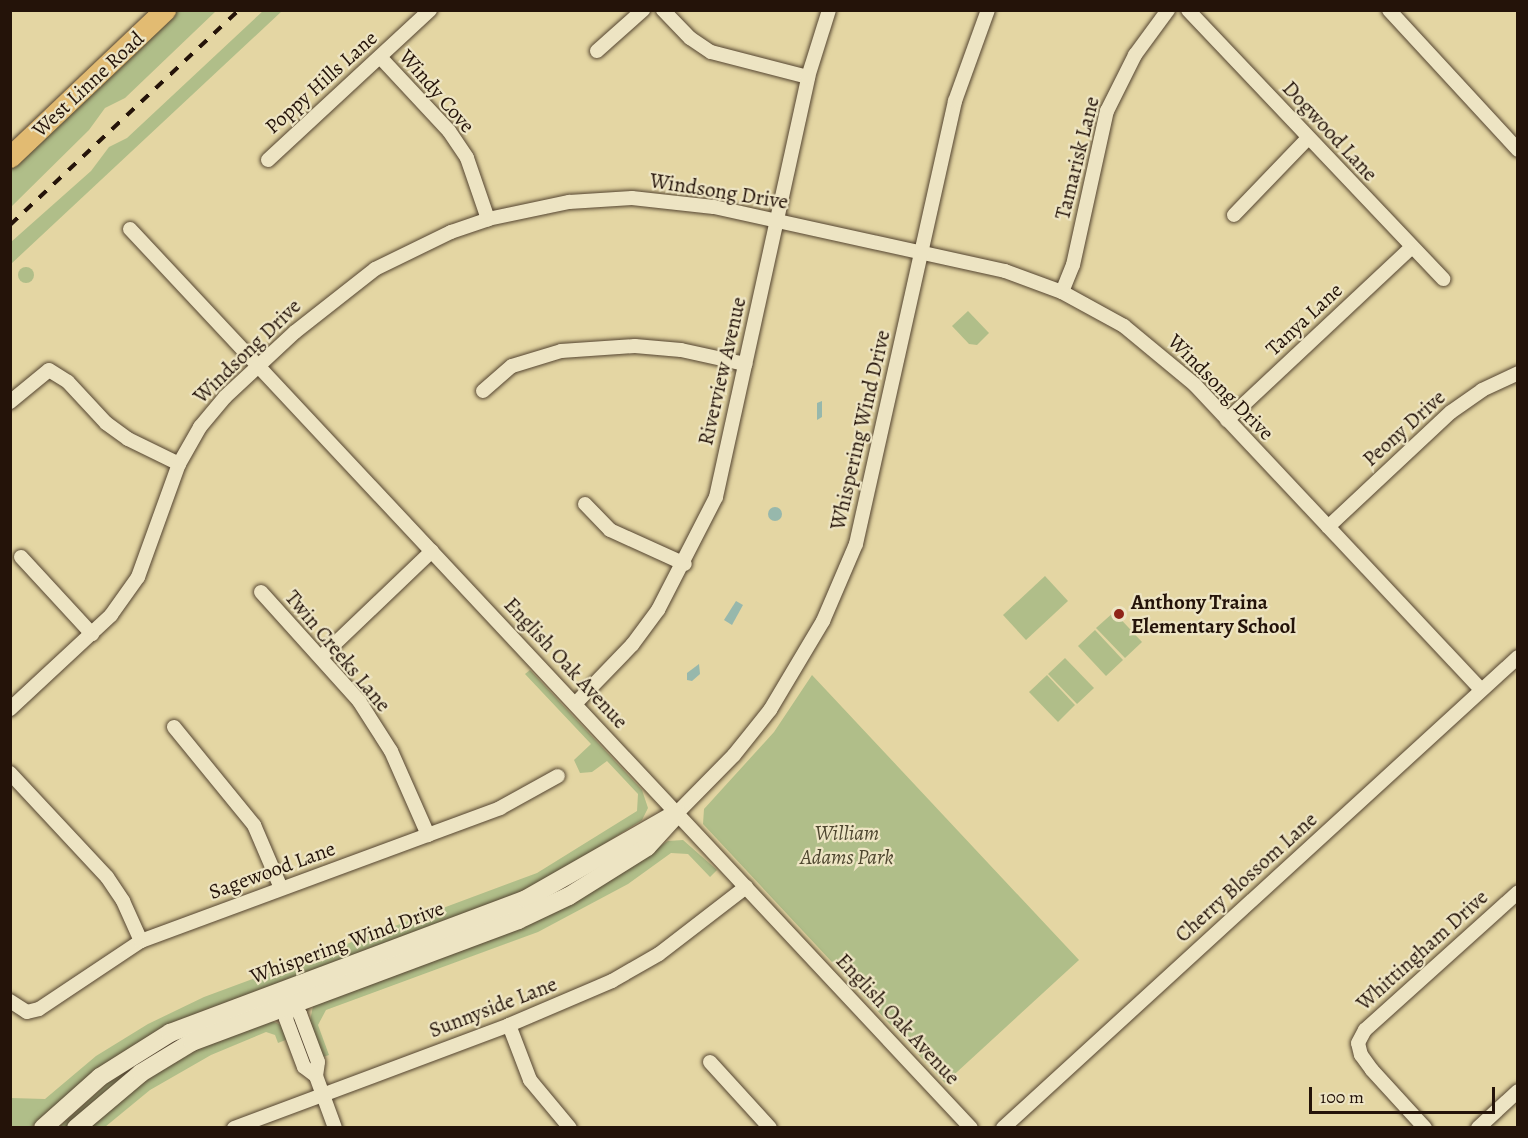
<!DOCTYPE html>
<style>
body{margin:0}
#map{position:relative;width:1528px;height:1138px;overflow:hidden;background:#e4d6a3;font-family:Alegreya,serif}
div>[style]{position:absolute}
.green>*{inset:0;background:#b0be89}
.round{border-radius:50%}
.water>*{inset:0;background:#97b8ac}
.roads{filter:drop-shadow(0 0 2px #544430) drop-shadow(0 0 2px #544430)}
.street>*{height:14px;margin:-7px;padding:0 7px;transform-origin:7px;border-radius:7px;background:#ede4c3}
.secondary>*{height:18px;margin:-9px;padding:0 9px;transform-origin:9px;border-radius:9px;background:#ede4c3}
.primary>*{height:21px;margin:-10.5px;padding:0 10.5px;transform-origin:10.5px;border-radius:10.5px;background:#e2bb72}
.rail>*{height:4px;margin-top:-2px;transform-origin:0;background:repeating-linear-gradient(90deg,#241309 0 10px,transparent 0 20px)}
.dots>*{width:16px;height:16px;translate:-50% -50%;box-sizing:border-box;border:3px solid #ede4c3;border-radius:50%}
span{translate:-50% -50%;white-space:nowrap;text-align:center;line-height:1.15;-webkit-text-stroke:4.5px #ede4c3;paint-order:stroke}
.street-label{font-size:21px;color:#241309}
.poi-label{font-size:21px;color:#241309;font-weight:700}
.left{translate:0 -50%;text-align:left}
.park-label{font-size:21px;color:#4e462f;font-style:italic}
.frame{position:absolute;inset:0;border:12px solid #241309;pointer-events:none}
.scale{position:absolute;left:1309px;top:1087px;width:186px;height:27px;box-sizing:border-box;border:3px solid #241309;border-top:0;padding-left:8px;font-size:18px;line-height:21px;white-space:nowrap;color:#241309;-webkit-text-stroke:4px #ede4c3;paint-order:stroke}
</style>
<div id="map">
<div class="green">
<i style="clip-path:polygon(264px 10px,282px 11px,11px 264px,11px 242px,91px 171px,109px 147px,127px 138px)"></i>
<i style="clip-path:polygon(175px 11px,216px 11px,125px 98px,105px 108px,89px 130px,11px 207px,11px 166px)"></i>
<i class="round" style="left:18px;top:267px;width:16px;height:16px"></i>
<i style="clip-path:polygon(968px 311px,989px 333px,977px 345px,969px 344px,952px 326px)"></i>
<i style="clip-path:polygon(1045px 576px,1068px 601px,1026px 640px,1003px 615px)"></i>
<i style="clip-path:polygon(1114px 612px,1142px 642px,1125px 658px,1096px 628px)"></i>
<i style="clip-path:polygon(1095px 630px,1123px 660px,1106px 676px,1078px 646px)"></i>
<i style="clip-path:polygon(1065px 658px,1094px 688px,1077px 704px,1048px 674px)"></i>
<i style="clip-path:polygon(530px 670px,642px 790px,648px 808px,642px 820px,547px 880px,497px 902px,176px 1021px,103px 1065px,31px 1127px,11px 1128px,11px 1098px,45px 1099px,96px 1056px,148px 1024px,204px 997px,537px 873px,637px 811px,638px 794px,607px 761px,592px 772px,580px 773px,574px 760px,591px 744px,525px 674px)"></i>
<i style="clip-path:polygon(812px 675px,1079px 960px,945px 1083px,703px 824px,704px 809px,774px 732px)"></i>
<i style="clip-path:polygon(1047px 675px,1075px 705px,1058px 722px,1029px 692px)"></i>
<i style="clip-path:polygon(683px 840px,717px 870px,710px 877px,688px 854px,671px 853px,628px 884px,538px 932px,326px 1010px,318px 1025px,329px 1055px,323px 1057px,310px 1021px,313px 1006px,571px 904px,668px 841px)"></i>
<i style="clip-path:polygon(270px 1020px,281px 1025px,288px 1039px,278px 1043px,275px 1035px,266px 1032px,211px 1055px,150px 1090px,105px 1127px,88px 1128px,152px 1076px,198px 1049px)"></i>
<i style="clip-path:polygon(228px 1022px,71px 1127px,58px 1128px,142px 1052px)"></i>
</div>
<div class="water">
<i style="clip-path:polygon(822px 401px,822px 417px,817px 420px,817px 403px)"></i>
<i class="round" style="left:768px;top:507px;width:14px;height:14px"></i>
<i style="clip-path:polygon(736px 601px,743px 605px,732px 625px,724px 620px)"></i>
<i style="clip-path:polygon(699px 664px,700px 674px,692px 681px,687px 680px,687px 673px)"></i>
</div>
<div class="roads">
<div class="street">
<i style="left:663px;top:10px;width:39px;rotate:46deg"></i>
<i style="left:690px;top:38px;width:25px;rotate:34deg"></i>
<i style="left:711px;top:52px;width:100px;rotate:14.5deg"></i>
<i style="left:1188px;top:10px;width:371px;rotate:46.5deg"></i>
<i style="left:1389px;top:10px;width:190px;rotate:47.3deg"></i>
<i style="left:597px;top:51px;width:62px;rotate:-41.7deg"></i>
<i style="left:380px;top:57px;width:101px;rotate:47deg"></i>
<i style="left:449px;top:131px;width:32px;rotate:56deg"></i>
<i style="left:467px;top:158px;width:65px;rotate:71deg"></i>
<i style="left:268px;top:160px;width:221px;rotate:-42.8deg"></i>
<i style="left:1234px;top:215px;width:107px;rotate:-46.1deg"></i>
<i style="left:130px;top:229px;width:1231px;rotate:46.91deg"></i>
<i style="left:1062px;top:292px;width:29px;rotate:-68deg"></i>
<i style="left:1073px;top:265px;width:158px;rotate:-77.6deg"></i>
<i style="left:1107px;top:111px;width:63px;rotate:-63.4deg"></i>
<i style="left:1135px;top:55px;width:56px;rotate:-53.7deg"></i>
<i style="left:483px;top:391px;width:38px;rotate:-41deg"></i>
<i style="left:512px;top:366px;width:51px;rotate:-17deg"></i>
<i style="left:561px;top:351px;width:74px;rotate:-3.9deg"></i>
<i style="left:635px;top:346px;width:46px;rotate:5deg"></i>
<i style="left:681px;top:350px;width:66px;rotate:12.3deg"></i>
<i style="left:10px;top:402px;width:50px;rotate:-39.4deg"></i>
<i style="left:49px;top:370px;width:22px;rotate:32deg"></i>
<i style="left:68px;top:382px;width:56px;rotate:47.2deg"></i>
<i style="left:106px;top:423px;width:27px;rotate:36deg"></i>
<i style="left:128px;top:439px;width:57px;rotate:26.1deg"></i>
<i style="left:1227px;top:420px;width:250px;rotate:-43.1deg"></i>
<i style="left:585px;top:504px;width:36px;rotate:46deg"></i>
<i style="left:610px;top:530px;width:82px;rotate:24.4deg"></i>
<i style="left:1328px;top:527px;width:168px;rotate:-43.1deg"></i>
<i style="left:1451px;top:412px;width:38px;rotate:-35deg"></i>
<i style="left:1482px;top:390px;width:40px;rotate:-25deg"></i>
<i style="left:21px;top:557px;width:105px;rotate:47.3deg"></i>
<i style="left:261px;top:592px;width:147px;rotate:48deg"></i>
<i style="left:359px;top:701px;width:59px;rotate:57.4deg"></i>
<i style="left:391px;top:751px;width:92px;rotate:66.2deg"></i>
<i style="left:322px;top:656px;width:152px;rotate:-43.7deg"></i>
<i style="left:576px;top:703px;width:81px;rotate:-46deg"></i>
<i style="left:632px;top:645px;width:44px;rotate:-53.4deg"></i>
<i style="left:658px;top:610px;width:127px;rotate:-62.8deg"></i>
<i style="left:716px;top:497px;width:430px;rotate:-77.6deg"></i>
<i style="left:808px;top:77px;width:70px;rotate:-72.6deg"></i>
<i style="left:10px;top:709px;width:138px;rotate:-42.9deg"></i>
<i style="left:111px;top:615px;width:47px;rotate:-54.6deg"></i>
<i style="left:138px;top:577px;width:120px;rotate:-70.1deg"></i>
<i style="left:179px;top:464px;width:43px;rotate:-60.4deg"></i>
<i style="left:200px;top:427px;width:39px;rotate:-50deg"></i>
<i style="left:225px;top:397px;width:96px;rotate:-42.9deg"></i>
<i style="left:295px;top:332px;width:102px;rotate:-38.2deg"></i>
<i style="left:375px;top:269px;width:85px;rotate:-26deg"></i>
<i style="left:451px;top:232px;width:39px;rotate:-19deg"></i>
<i style="left:488px;top:219px;width:83px;rotate:-11.9deg"></i>
<i style="left:569px;top:202px;width:63px;rotate:-3.6deg"></i>
<i style="left:632px;top:198px;width:82px;rotate:6.3deg"></i>
<i style="left:714px;top:207px;width:298px;rotate:12.4deg"></i>
<i style="left:1005px;top:271px;width:61px;rotate:20.2deg"></i>
<i style="left:1062px;top:292px;width:71px;rotate:28.7deg"></i>
<i style="left:1124px;top:326px;width:92px;rotate:39.7deg"></i>
<i style="left:1195px;top:385px;width:418px;rotate:46.8deg"></i>
<i style="left:174px;top:727px;width:127px;rotate:50.8deg"></i>
<i style="left:254px;top:825px;width:69px;rotate:66.8deg"></i>
<i style="left:10px;top:773px;width:142px;rotate:47deg"></i>
<i style="left:107px;top:877px;width:29px;rotate:56deg"></i>
<i style="left:123px;top:901px;width:44px;rotate:65.8deg"></i>
<i style="left:677px;top:813px;width:81px;rotate:-45.5deg"></i>
<i style="left:734px;top:755px;width:58px;rotate:-51.3deg"></i>
<i style="left:770px;top:710px;width:104px;rotate:-59.2deg"></i>
<i style="left:823px;top:621px;width:84px;rotate:-66.8deg"></i>
<i style="left:856px;top:544px;width:454px;rotate:-77.4deg"></i>
<i style="left:955px;top:101px;width:97px;rotate:-70.1deg"></i>
<i style="left:287px;top:998px;width:21px;rotate:51deg"></i>
<i style="left:300px;top:1014px;width:51px;rotate:69.4deg"></i>
<i style="left:318px;top:1062px;width:14px;rotate:98deg"></i>
<i style="left:316px;top:1076px;width:55px;rotate:69.9deg"></i>
<i style="left:10px;top:1001px;width:20px;rotate:33deg"></i>
<i style="left:27px;top:1012px;width:12px;rotate:-14deg"></i>
<i style="left:39px;top:1009px;width:123px;rotate:-33.7deg"></i>
<i style="left:141px;top:941px;width:383px;rotate:-20.3deg"></i>
<i style="left:500px;top:808px;width:66px;rotate:-28.9deg"></i>
<i style="left:289px;top:1004px;width:15px;rotate:101deg"></i>
<i style="left:286px;top:1019px;width:51px;rotate:69.4deg"></i>
<i style="left:304px;top:1067px;width:15px;rotate:37deg"></i>
<i style="left:509px;top:1025px;width:59px;rotate:69.1deg"></i>
<i style="left:530px;top:1080px;width:62px;rotate:50.2deg"></i>
<i style="left:710px;top:1062px;width:89px;rotate:47.7deg"></i>
<i style="left:234px;top:1128px;width:294px;rotate:-20.5deg"></i>
<i style="left:509px;top:1025px;width:112px;rotate:-23.1deg"></i>
<i style="left:612px;top:981px;width:54px;rotate:-29.9deg"></i>
<i style="left:659px;top:954px;width:110px;rotate:-37.6deg"></i>
<i style="left:1003px;top:1128px;width:698px;rotate:-42.44deg"></i>
<i style="left:1425px;top:1128px;width:79px;rotate:-132.4deg"></i>
<i style="left:1372px;top:1070px;width:19px;rotate:-126deg"></i>
<i style="left:1361px;top:1055px;width:12px;rotate:-104deg"></i>
<i style="left:1358px;top:1043px;width:15px;rotate:-62deg"></i>
<i style="left:1365px;top:1030px;width:206px;rotate:-42deg"></i>
<i style="left:1478px;top:1128px;width:54px;rotate:-42.8deg"></i>
</div>
<div class="secondary">
<i style="left:43px;top:1128px;width:76px;rotate:-41.8deg"></i>
<i style="left:100px;top:1077px;width:83px;rotate:-32.2deg"></i>
<i style="left:170px;top:1033px;width:380px;rotate:-20.6deg"></i>
<i style="left:526px;top:899px;width:174px;rotate:-29.7deg"></i>
<i style="left:76px;top:1128px;width:85px;rotate:-40.2deg"></i>
<i style="left:141px;top:1073px;width:60px;rotate:-31.3deg"></i>
<i style="left:192px;top:1042px;width:348px;rotate:-20.5deg"></i>
<i style="left:518px;top:920px;width:56px;rotate:-25.2deg"></i>
<i style="left:569px;top:896px;width:92px;rotate:-32.1deg"></i>
<i style="left:647px;top:847px;width:43px;rotate:-47.8deg"></i>
</div>
<div class="primary">
<i style="left:10px;top:157px;width:214px;rotate:-43.5deg"></i>
</div>
</div>
<div class="rail">
<i style="left:10px;top:225px;width:314px;rotate:-43.2deg"></i>
</div>
<div class="dots">
<i style="left:1119px;top:614px;background:#8f2418"></i>
</div>
<div class="street-label">
<span style="left:321px;top:82px;rotate:-42deg">Poppy Hills Lane</span>
<span style="left:88px;top:84px;rotate:-43deg">West Linne Road</span>
<span style="left:437px;top:91px;rotate:49deg">Windy Cove</span>
<span style="left:1330px;top:131px;rotate:47deg">Dogwood Lane</span>
<span style="left:1077px;top:158px;rotate:-76deg">Tamarisk Lane</span>
<span style="left:719px;top:191px;rotate:9deg">Windsong Drive</span>
<span style="left:1304px;top:319px;rotate:-43deg">Tanya Lane</span>
<span style="left:247px;top:351px;rotate:-44deg">Windsong Drive</span>
<span style="left:722px;top:371px;rotate:-77deg">Riverview Avenue</span>
<span style="left:1221px;top:387px;rotate:45deg">Windsong Drive</span>
<span style="left:1404px;top:428px;rotate:-42deg">Peony Drive</span>
<span style="left:860px;top:430px;rotate:-77deg">Whispering Wind Drive</span>
<span style="left:338px;top:651px;rotate:50deg">Twin Creeks Lane</span>
<span style="left:566px;top:663px;rotate:47deg">English Oak Avenue</span>
<span style="left:272px;top:870px;rotate:-20deg">Sagewood Lane</span>
<span style="left:1246px;top:877px;rotate:-42deg">Cherry Blossom Lane</span>
<span style="left:347px;top:942px;rotate:-20deg">Whispering Wind Drive</span>
<span style="left:1422px;top:950px;rotate:-42deg">Whittingham Drive</span>
<span style="left:493px;top:1007px;rotate:-21deg">Sunnyside Lane</span>
<span style="left:898px;top:1019px;rotate:47deg">English Oak Avenue</span>
</div>
<div class="poi-label">
<span class="left" style="left:1131px;top:614px">Anthony Traina<br>Elementary School</span>
</div>
<div class="park-label">
<span style="left:847px;top:845px">William<br>Adams Park</span>
</div>
<div class="frame"></div>
<div class="scale">100 m</div>
</div>
